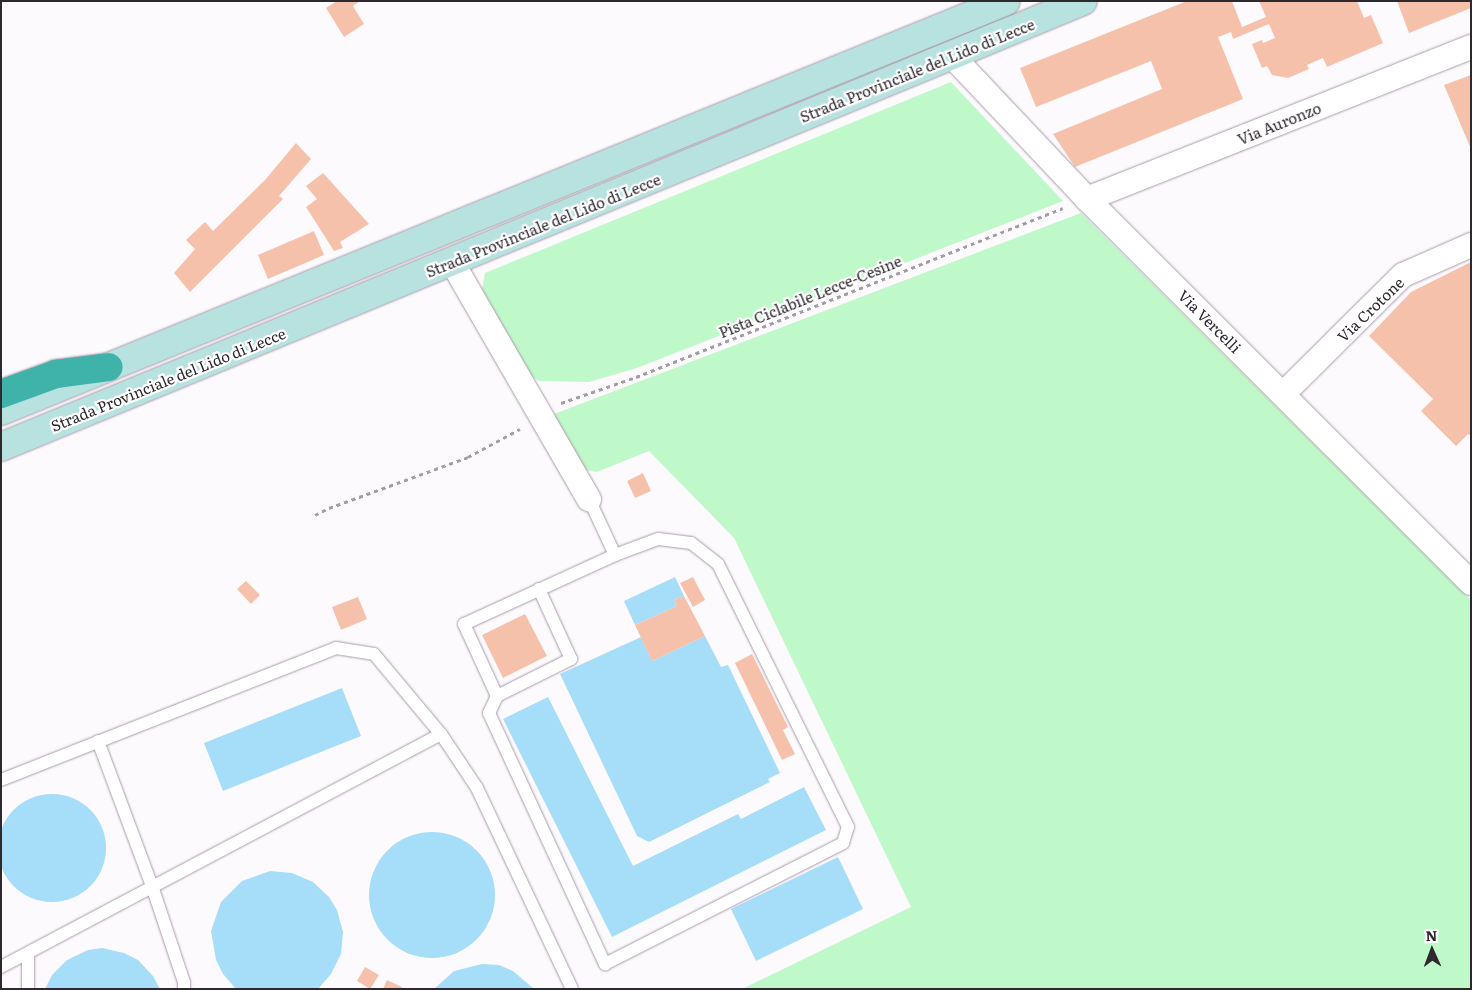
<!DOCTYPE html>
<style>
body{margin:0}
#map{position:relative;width:1472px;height:990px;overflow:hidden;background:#fdfafd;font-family:Literata,serif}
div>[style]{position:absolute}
.green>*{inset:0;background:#bff9c9}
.water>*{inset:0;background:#a6ddf9}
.round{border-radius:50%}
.building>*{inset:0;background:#f6c1ab}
.path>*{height:3px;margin-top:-1.5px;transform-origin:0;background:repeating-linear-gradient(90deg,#a29ea2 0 4px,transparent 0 8px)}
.roads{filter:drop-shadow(0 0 1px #a89bab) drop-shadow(0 0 1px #a89bab)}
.service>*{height:12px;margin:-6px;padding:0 6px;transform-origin:6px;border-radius:6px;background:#fff}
.minor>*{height:24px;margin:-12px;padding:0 12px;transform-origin:12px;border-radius:12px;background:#fff}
.secondary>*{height:28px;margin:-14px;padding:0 14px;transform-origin:14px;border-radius:14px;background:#b7e2df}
.trunk>*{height:28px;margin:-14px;padding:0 14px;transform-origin:14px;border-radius:14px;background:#3fb3aa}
span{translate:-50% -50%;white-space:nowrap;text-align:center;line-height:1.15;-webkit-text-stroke:4.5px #fff;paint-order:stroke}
.street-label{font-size:15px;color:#2e282f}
.frame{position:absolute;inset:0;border:2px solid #2e282f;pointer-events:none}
.north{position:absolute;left:1407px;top:925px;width:50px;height:50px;-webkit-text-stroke:4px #fff;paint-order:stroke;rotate:358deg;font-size:14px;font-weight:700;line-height:20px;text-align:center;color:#2e282f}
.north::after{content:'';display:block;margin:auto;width:18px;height:22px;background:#2e282f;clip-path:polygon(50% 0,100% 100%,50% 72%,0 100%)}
</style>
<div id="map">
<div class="green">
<i style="clip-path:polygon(951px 82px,1063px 201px,637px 368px,589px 382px,539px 381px,530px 375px,482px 290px,485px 273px)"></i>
<i style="clip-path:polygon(1081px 213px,1471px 600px,1471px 989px,742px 989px,911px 907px,734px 538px,649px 451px,597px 472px,580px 469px,554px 414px)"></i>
</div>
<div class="water">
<i style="clip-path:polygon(675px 577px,684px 596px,674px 600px,677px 606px,635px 625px,624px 601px)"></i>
<i style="clip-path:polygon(705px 636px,721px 667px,728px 665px,780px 773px,768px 779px,770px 782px,649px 842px,637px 836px,560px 674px,641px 637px,652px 661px)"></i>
<i style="clip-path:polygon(342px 688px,361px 736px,223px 791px,204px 743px)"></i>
<i style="clip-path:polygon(548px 697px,633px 866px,738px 814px,741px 819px,804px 787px,826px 830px,612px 937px,503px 719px)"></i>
<i class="round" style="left:-2px;top:794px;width:108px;height:108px"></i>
<i class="round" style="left:369px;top:832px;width:126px;height:126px"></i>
<i style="clip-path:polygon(838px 857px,863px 909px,756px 961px,731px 909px)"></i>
<i style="clip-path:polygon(270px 871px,292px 873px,313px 882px,329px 897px,337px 910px,343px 932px,341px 954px,331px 974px,318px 989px,236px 989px,223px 974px,216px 960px,211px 931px,221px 902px,242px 881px)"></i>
<i style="clip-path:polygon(102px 948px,124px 953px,138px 960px,153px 976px,160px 989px,45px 989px,52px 975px,67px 960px,88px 950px)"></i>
<i style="clip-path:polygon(482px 964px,499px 965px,513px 971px,534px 989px,434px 989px,454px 971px)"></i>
</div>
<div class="building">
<i style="clip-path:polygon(337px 1px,360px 1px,353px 6px,364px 24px,344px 37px,326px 8px)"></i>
<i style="clip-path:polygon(1187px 1px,1232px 1px,1242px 27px,1266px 17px,1259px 1px,1357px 1px,1364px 18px,1371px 15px,1383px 43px,1327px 67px,1323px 58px,1307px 65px,1309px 69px,1288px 78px,1272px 75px,1267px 66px,1262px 68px,1252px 44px,1262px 40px,1263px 43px,1275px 38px,1269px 24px,1233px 39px,1231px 32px,1218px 37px,1243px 99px,1075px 167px,1053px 134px,1162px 89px,1151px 61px,1036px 107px,1020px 68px)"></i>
<i style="clip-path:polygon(1397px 1px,1471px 1px,1471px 8px,1409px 33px)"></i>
<i style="clip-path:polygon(1471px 75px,1471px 149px,1444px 85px)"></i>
<i style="clip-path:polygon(296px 143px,311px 159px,279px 196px,283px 199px,190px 292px,174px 273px,195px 249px,186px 240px,205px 222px,213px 231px,265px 180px)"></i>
<i style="clip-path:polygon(323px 173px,369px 224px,340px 242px,343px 248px,334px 251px,306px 207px,317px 199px,306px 186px)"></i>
<i style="clip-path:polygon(314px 231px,324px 255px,268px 279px,258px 255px)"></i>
<i style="clip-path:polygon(1471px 262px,1471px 436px,1468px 434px,1456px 446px,1421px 411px,1433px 399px,1369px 336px,1411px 292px)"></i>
<i style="clip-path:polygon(643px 473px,651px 491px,635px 498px,627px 481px)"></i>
<i style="clip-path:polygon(693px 577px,705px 600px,693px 607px,680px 583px)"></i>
<i style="clip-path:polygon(246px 581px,260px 595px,251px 604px,237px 589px)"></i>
<i style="clip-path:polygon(684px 596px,705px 636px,652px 661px,635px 625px,677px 606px,674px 600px)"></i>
<i style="clip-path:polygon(358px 597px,367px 619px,341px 630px,332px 607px)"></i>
<i style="clip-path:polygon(525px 614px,547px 656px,503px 678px,482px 635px)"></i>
<i style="clip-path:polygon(752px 654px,788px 727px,783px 730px,795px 754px,782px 760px,735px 663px)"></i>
<i style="clip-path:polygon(365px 967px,379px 975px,370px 989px,357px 981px)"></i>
<i style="clip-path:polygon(387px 980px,402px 987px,401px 989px,383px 989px)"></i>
</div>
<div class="path">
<i style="left:561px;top:403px;width:79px;rotate:-19.1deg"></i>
<i style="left:636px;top:377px;width:459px;rotate:-21.6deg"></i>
<i style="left:315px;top:515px;width:16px;rotate:-27deg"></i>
<i style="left:329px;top:508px;width:148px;rotate:-20.1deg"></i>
<i style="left:468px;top:457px;width:59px;rotate:-28.3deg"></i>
</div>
<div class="roads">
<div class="service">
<i style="left:589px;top:499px;width:62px;rotate:65.1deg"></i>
<i style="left:615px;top:555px;width:166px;rotate:155.4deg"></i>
<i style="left:464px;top:624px;width:79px;rotate:65.4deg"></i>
<i style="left:497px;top:696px;width:19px;rotate:115deg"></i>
<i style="left:489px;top:713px;width:277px;rotate:65.2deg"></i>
<i style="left:605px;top:964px;width:267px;rotate:-26.9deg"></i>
<i style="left:843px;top:843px;width:17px;rotate:-73deg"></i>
<i style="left:848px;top:827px;width:293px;rotate:-116.3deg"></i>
<i style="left:718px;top:564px;width:34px;rotate:-142deg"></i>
<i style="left:691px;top:543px;width:33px;rotate:-173deg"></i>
<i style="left:658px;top:539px;width:46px;rotate:159.6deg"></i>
<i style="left:497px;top:696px;width:83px;rotate:-26.6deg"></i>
<i style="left:571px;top:659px;width:77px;rotate:-114.6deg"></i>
<i style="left:98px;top:741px;width:155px;rotate:69.6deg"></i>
<i style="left:152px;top:886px;width:101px;rotate:71.6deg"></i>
<i style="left:184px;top:982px;width:7px;rotate:90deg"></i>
<i style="left:1px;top:780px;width:360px;rotate:-21.5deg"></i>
<i style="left:336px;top:648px;width:38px;rotate:9deg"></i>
<i style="left:374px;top:654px;width:104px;rotate:50.1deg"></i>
<i style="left:441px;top:734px;width:65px;rotate:56.3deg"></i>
<i style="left:477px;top:788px;width:222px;rotate:64.7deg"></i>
<i style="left:1px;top:967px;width:498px;rotate:-27.9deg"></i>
<i style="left:28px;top:989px;width:36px;rotate:-90deg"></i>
</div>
<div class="minor">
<i style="left:952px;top:56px;width:197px;rotate:46.6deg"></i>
<i style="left:1087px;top:199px;width:543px;rotate:45deg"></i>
<i style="left:1087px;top:199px;width:413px;rotate:-21.6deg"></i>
<i style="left:452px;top:262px;width:274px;rotate:60deg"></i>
<i style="left:1283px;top:394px;width:169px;rotate:-44.8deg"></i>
<i style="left:1403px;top:275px;width:74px;rotate:-23.8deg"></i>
</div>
<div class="secondary">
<i style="left:1px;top:411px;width:1085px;rotate:-22.19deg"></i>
<i style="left:1px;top:447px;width:1170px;rotate:-22.4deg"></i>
</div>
<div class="trunk">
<i style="left:1px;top:394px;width:59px;rotate:-20deg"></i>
<i style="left:56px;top:374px;width:53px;rotate:-7.5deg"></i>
</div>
</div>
<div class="street-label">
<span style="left:917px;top:70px;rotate:-22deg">Strada Provinciale del Lido di Lecce</span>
<span style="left:1279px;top:123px;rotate:-22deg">Via Auronzo</span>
<span style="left:543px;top:225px;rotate:-22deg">Strada Provinciale del Lido di Lecce</span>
<span style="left:810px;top:296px;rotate:-22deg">Pista Ciclabile Lecce-Cesine</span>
<span style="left:1370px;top:309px;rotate:-44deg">Via Crotone</span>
<span style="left:1210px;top:321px;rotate:45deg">Via Vercelli</span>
<span style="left:168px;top:379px;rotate:-22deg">Strada Provinciale del Lido di Lecce</span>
</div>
<div class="frame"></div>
<div class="north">N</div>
</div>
